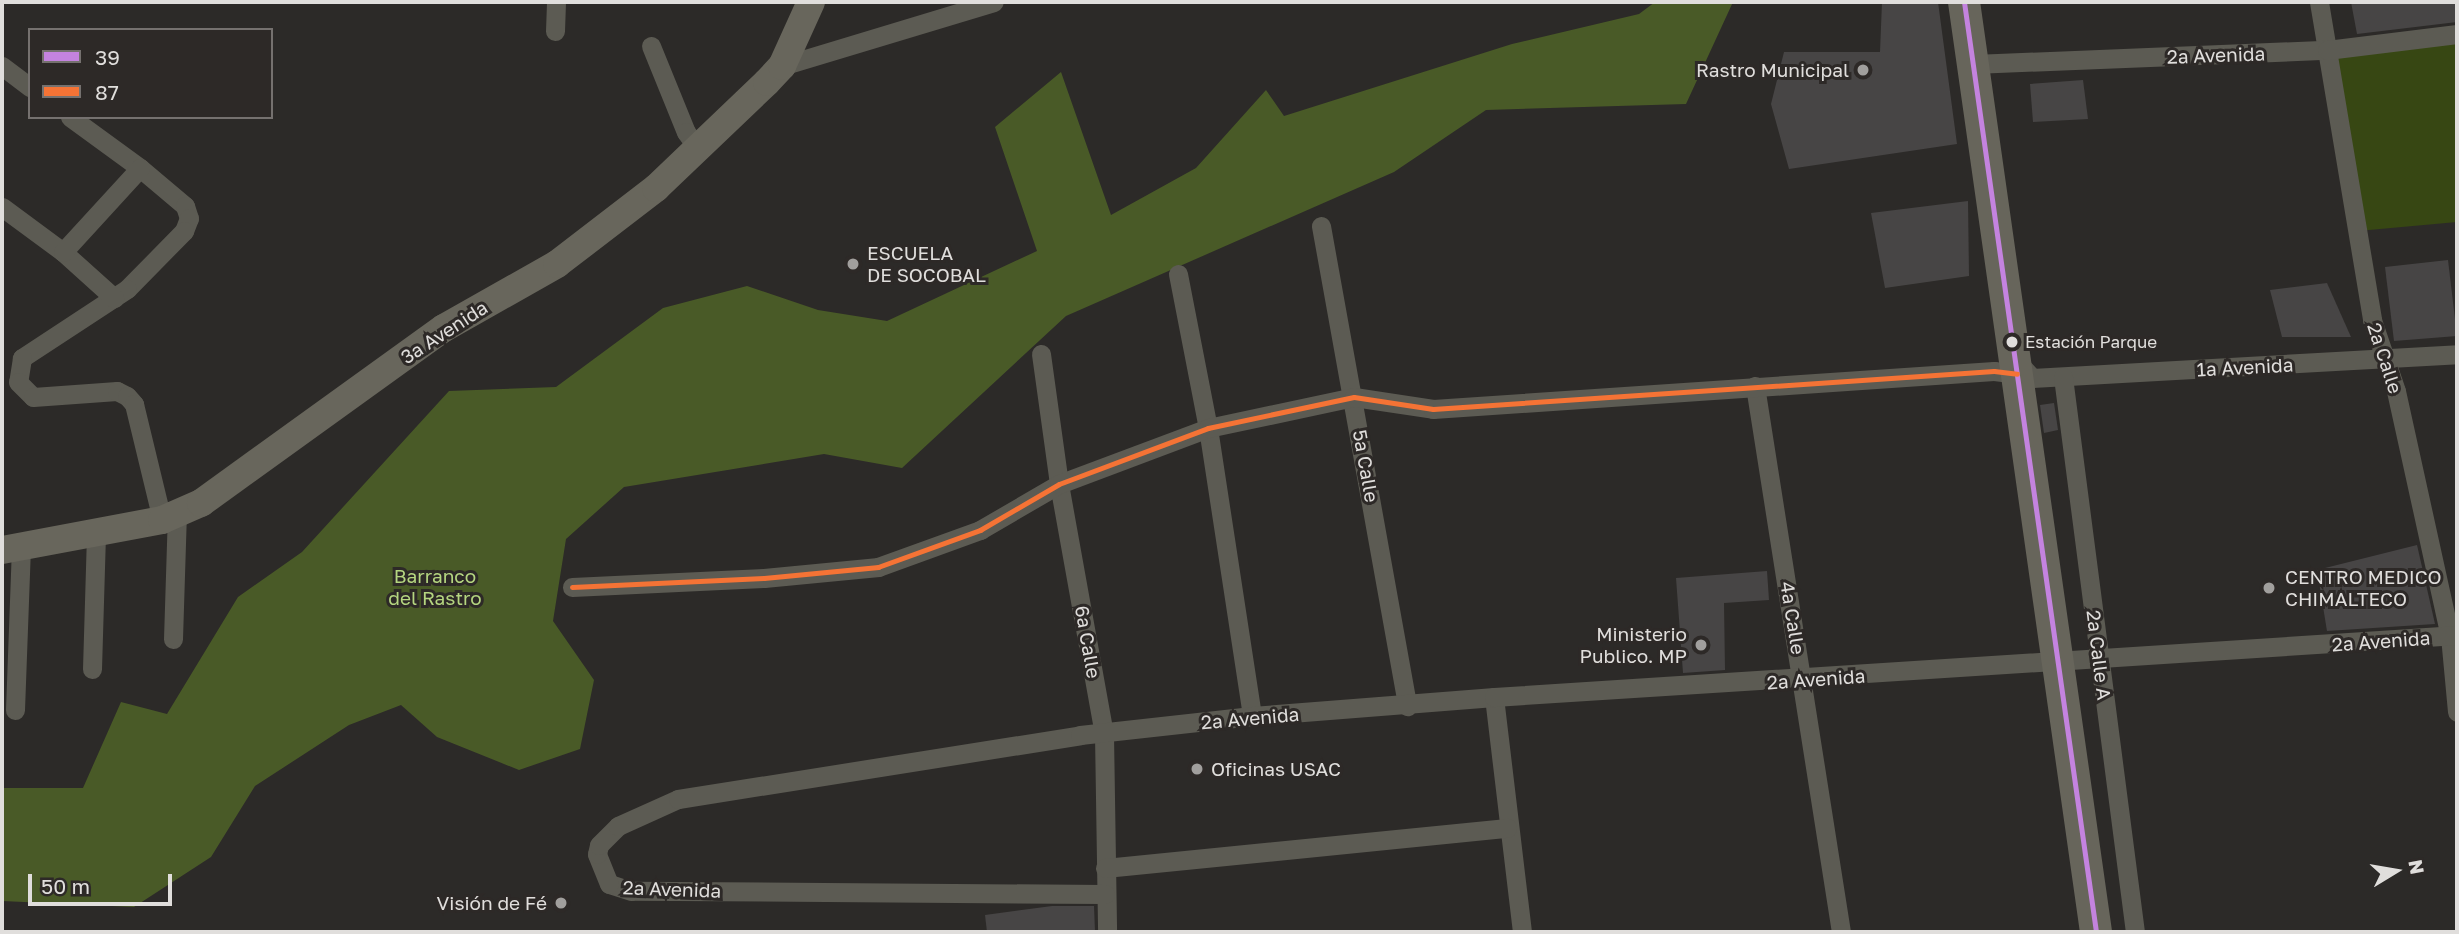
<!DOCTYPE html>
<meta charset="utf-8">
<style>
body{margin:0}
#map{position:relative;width:2459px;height:934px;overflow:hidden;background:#2c2a28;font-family:"Golos Text",sans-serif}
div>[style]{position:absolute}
.green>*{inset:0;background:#374713}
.forest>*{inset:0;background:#495a27}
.building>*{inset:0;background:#474545}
.street>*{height:19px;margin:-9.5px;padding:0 9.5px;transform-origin:9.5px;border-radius:9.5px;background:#5c5b53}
.secondary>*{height:28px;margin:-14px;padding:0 14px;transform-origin:14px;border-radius:14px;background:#68665c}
.primary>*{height:32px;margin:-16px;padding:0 16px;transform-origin:16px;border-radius:16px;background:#67655b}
.bus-1>*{height:5px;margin:-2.5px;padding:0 2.5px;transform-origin:2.5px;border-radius:2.5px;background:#c483df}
.bus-2>*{height:5px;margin:-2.5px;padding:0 2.5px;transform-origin:2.5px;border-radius:2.5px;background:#f57335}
.dots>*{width:19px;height:19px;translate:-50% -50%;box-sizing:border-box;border:4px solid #2d2927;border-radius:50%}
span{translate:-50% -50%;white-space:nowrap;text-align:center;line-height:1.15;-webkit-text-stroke:6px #2d2927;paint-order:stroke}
.bus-label{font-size:17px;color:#e0dedc}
.left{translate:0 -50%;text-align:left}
.street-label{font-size:19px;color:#e0dedc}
.poi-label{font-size:19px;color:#e0dedc}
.right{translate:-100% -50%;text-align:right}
.park-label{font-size:19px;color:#b5d680}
.frame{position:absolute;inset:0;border:4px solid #e0dedc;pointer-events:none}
.legend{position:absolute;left:28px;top:28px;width:245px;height:91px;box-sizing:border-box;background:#2d2927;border:2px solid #75716f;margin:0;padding:9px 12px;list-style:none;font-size:21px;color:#e0dedc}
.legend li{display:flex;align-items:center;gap:14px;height:35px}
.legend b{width:35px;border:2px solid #75716f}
.north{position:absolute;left:2361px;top:836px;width:70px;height:70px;-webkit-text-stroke:5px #2d2927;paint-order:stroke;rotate:79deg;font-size:19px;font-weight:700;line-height:28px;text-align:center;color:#e0dedc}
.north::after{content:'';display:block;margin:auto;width:24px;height:32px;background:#e0dedc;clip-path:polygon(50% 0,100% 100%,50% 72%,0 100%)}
.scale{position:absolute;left:28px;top:874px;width:144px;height:32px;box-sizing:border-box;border:4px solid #e0dedc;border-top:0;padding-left:9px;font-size:21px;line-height:24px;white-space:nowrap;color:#e0dedc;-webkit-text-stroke:5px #2d2927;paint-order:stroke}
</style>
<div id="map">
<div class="green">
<i style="clip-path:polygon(2456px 39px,2457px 222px,2358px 231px,2334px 54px)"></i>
</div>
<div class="forest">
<i style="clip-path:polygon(1655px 2px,1733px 2px,1686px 104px,1486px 110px,1394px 172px,1066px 316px,902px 468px,824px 454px,624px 487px,566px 539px,553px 621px,594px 680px,580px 749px,519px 770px,437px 737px,401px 705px,349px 725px,255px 786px,211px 857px,134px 907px,2px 901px,2px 788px,83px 788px,121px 702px,167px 714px,238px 597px,302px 552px,449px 391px,556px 387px,663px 308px,747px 286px,818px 310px,887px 321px,1037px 251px,995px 127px,1061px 72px,1111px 215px,1196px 168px,1266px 90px,1284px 116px,1512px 44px,1639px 14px)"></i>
</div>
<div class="building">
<i style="clip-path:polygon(1882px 2px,1938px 2px,1957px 144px,1789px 169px,1771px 104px,1784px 52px,1880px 52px)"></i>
<i style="clip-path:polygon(2351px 2px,2457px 2px,2457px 22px,2357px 34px)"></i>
<i style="clip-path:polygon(2083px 80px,2088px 119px,2033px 122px,2030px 84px)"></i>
<i style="clip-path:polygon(1968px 201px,1969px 276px,1885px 288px,1871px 213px)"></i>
<i style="clip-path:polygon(2448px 260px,2457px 336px,2394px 341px,2385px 267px)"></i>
<i style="clip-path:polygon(2327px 283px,2351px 337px,2282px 337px,2270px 290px)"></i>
<i style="clip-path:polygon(2054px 403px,2058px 430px,2044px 433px,2040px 405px)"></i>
<i style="clip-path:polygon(2417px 545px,2435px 624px,2327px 631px,2317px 570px)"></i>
<i style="clip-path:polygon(1767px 571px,1769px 600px,1724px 603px,1725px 670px,1683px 673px,1676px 578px)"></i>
<i style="clip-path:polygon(1052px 906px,1094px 906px,1095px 932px,987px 932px,985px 915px)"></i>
</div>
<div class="street">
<i style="left:2319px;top:2px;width:322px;rotate:80.5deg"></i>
<i style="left:2372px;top:320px;width:75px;rotate:71.3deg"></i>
<i style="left:2396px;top:391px;width:251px;rotate:77.6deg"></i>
<i style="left:2450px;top:636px;width:76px;rotate:84.7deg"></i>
<i style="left:555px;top:31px;width:29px;rotate:-88deg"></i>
<i style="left:651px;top:46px;width:93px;rotate:67.9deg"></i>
<i style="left:686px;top:132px;width:21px;rotate:55deg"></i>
<i style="left:1973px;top:64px;width:354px;rotate:-2.3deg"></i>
<i style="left:2327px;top:50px;width:131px;rotate:-7deg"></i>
<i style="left:2px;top:66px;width:35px;rotate:37deg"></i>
<i style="left:782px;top:66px;width:221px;rotate:-16.8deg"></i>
<i style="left:70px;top:117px;width:87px;rotate:36.1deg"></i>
<i style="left:140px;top:168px;width:59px;rotate:40.2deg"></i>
<i style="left:185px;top:206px;width:13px;rotate:72deg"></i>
<i style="left:189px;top:218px;width:14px;rotate:111deg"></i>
<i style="left:184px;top:231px;width:81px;rotate:134.5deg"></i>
<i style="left:127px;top:289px;width:126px;rotate:146.7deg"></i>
<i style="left:22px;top:358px;width:24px;rotate:99deg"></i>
<i style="left:18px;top:382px;width:21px;rotate:45deg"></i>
<i style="left:33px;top:397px;width:84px;rotate:-4.1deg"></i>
<i style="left:117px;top:391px;width:11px;rotate:27deg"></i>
<i style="left:127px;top:396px;width:11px;rotate:49deg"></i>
<i style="left:134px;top:404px;width:119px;rotate:76.4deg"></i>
<i style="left:2px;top:207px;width:76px;rotate:36.4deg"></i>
<i style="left:63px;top:252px;width:69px;rotate:42deg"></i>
<i style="left:1321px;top:226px;width:488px;rotate:79.8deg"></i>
<i style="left:63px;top:252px;width:114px;rotate:-47.5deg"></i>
<i style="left:1178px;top:274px;width:157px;rotate:79deg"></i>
<i style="left:1208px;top:428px;width:291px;rotate:81.3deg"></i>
<i style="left:1041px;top:354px;width:131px;rotate:82.1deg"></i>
<i style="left:1059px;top:484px;width:254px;rotate:79.8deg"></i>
<i style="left:1104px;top:734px;width:198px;rotate:89.1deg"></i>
<i style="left:2016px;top:360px;width:24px;rotate:48deg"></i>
<i style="left:2032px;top:378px;width:426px;rotate:-3.2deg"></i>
<i style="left:2063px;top:377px;width:560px;rotate:82.61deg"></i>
<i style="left:1755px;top:386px;width:553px;rotate:81.05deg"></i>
<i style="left:572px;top:587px;width:192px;rotate:-2.7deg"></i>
<i style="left:764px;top:578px;width:115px;rotate:-5.5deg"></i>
<i style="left:878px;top:567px;width:109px;rotate:-19.9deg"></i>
<i style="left:980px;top:530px;width:91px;rotate:-30.2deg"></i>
<i style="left:1059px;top:484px;width:159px;rotate:-20.6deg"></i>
<i style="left:1208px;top:428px;width:149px;rotate:-12deg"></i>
<i style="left:1354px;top:397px;width:80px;rotate:8.6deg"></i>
<i style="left:1433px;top:409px;width:562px;rotate:-3.88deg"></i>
<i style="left:1994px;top:371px;width:23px;rotate:7deg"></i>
<i style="left:173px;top:639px;width:124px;rotate:-88.2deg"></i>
<i style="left:92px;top:669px;width:135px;rotate:-88.3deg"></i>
<i style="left:1494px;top:697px;width:237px;rotate:83.2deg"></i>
<i style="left:15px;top:710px;width:163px;rotate:-87.9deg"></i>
<i style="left:1105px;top:868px;width:404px;rotate:-5.7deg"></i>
<i style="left:1105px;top:894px;width:474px;rotate:-179.6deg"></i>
<i style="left:631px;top:891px;width:23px;rotate:-162deg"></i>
<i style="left:609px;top:884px;width:32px;rotate:-112deg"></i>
<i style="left:597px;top:854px;width:9px;rotate:-77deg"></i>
<i style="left:599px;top:845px;width:27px;rotate:-45deg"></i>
<i style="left:618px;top:826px;width:66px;rotate:-24.2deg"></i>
<i style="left:678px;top:799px;width:407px;rotate:-9deg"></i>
<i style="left:1080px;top:735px;width:173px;rotate:-6.3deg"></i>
<i style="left:1252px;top:716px;width:243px;rotate:-4.5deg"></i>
<i style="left:1494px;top:697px;width:965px;rotate:-3.68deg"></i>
</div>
<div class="secondary">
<i style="left:2px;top:550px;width:163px;rotate:-10.6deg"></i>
<i style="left:162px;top:520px;width:43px;rotate:-23.6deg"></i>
<i style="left:201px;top:503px;width:299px;rotate:-35.8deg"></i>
<i style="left:444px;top:328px;width:130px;rotate:-29.5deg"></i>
<i style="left:557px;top:264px;width:125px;rotate:-37.5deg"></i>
<i style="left:656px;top:188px;width:153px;rotate:-43.7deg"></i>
<i style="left:767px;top:82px;width:22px;rotate:-47deg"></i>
<i style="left:782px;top:66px;width:70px;rotate:-65.6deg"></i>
</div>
<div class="primary">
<i style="left:1964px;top:2px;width:939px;rotate:81.92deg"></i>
</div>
<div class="bus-1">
<i style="left:1964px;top:2px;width:939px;rotate:81.92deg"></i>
</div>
<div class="bus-2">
<i style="left:572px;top:587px;width:192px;rotate:-2.7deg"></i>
<i style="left:764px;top:578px;width:115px;rotate:-5.5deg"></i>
<i style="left:878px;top:567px;width:109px;rotate:-19.9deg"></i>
<i style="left:980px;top:530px;width:91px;rotate:-30.2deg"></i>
<i style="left:1059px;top:484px;width:159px;rotate:-20.6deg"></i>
<i style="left:1208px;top:428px;width:149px;rotate:-12deg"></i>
<i style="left:1354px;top:397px;width:80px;rotate:8.6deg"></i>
<i style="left:1433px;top:409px;width:562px;rotate:-3.88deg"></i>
<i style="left:1994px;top:371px;width:23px;rotate:7deg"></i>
</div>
<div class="dots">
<i style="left:1863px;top:70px;background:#a19f9d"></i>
<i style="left:853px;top:264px;background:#a19f9d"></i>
<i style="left:2012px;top:342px;background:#e0dedc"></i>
<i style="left:2269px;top:588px;background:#a19f9d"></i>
<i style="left:1701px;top:645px;background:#a19f9d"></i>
<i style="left:1197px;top:769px;background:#a19f9d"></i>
<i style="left:561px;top:903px;background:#a19f9d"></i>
</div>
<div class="bus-label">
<span class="left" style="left:2025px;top:342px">Estación Parque</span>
</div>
<div class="street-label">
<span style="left:2216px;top:55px;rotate:-2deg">2a Avenida</span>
<span style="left:444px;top:332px;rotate:-33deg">3a Avenida</span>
<span style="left:2385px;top:358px;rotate:72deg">2a Calle</span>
<span style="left:2245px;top:367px;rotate:-3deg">1a Avenida</span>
<span style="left:1366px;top:466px;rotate:80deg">5a Calle</span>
<span style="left:1793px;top:618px;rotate:81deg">4a Calle</span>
<span style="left:2381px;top:641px;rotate:-4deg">2a Avenida</span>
<span style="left:1088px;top:642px;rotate:80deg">6a Calle</span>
<span style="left:2099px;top:655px;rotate:83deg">2a Calle A</span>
<span style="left:1816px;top:679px;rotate:-4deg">2a Avenida</span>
<span style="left:1250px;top:718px;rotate:-5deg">2a Avenida</span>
<span style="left:672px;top:889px;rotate:2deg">2a Avenida</span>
</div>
<div class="poi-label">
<span class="right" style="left:1849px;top:70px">Rastro Municipal</span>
<span class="left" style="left:867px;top:264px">ESCUELA<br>DE SOCOBAL</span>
<span class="left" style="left:2285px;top:588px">CENTRO MEDICO<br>CHIMALTECO</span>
<span class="right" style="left:1687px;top:645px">Ministerio<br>Publico. MP</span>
<span class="left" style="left:1211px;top:769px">Oficinas USAC</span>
<span class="right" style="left:547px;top:903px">Visión de Fé</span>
</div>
<div class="park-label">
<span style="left:435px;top:587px">Barranco<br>del Rastro</span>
</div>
<div class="frame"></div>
<ul class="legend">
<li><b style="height:9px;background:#c483df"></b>39</li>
<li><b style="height:9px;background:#f57335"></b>87</li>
</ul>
<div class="north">N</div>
<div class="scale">50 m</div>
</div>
